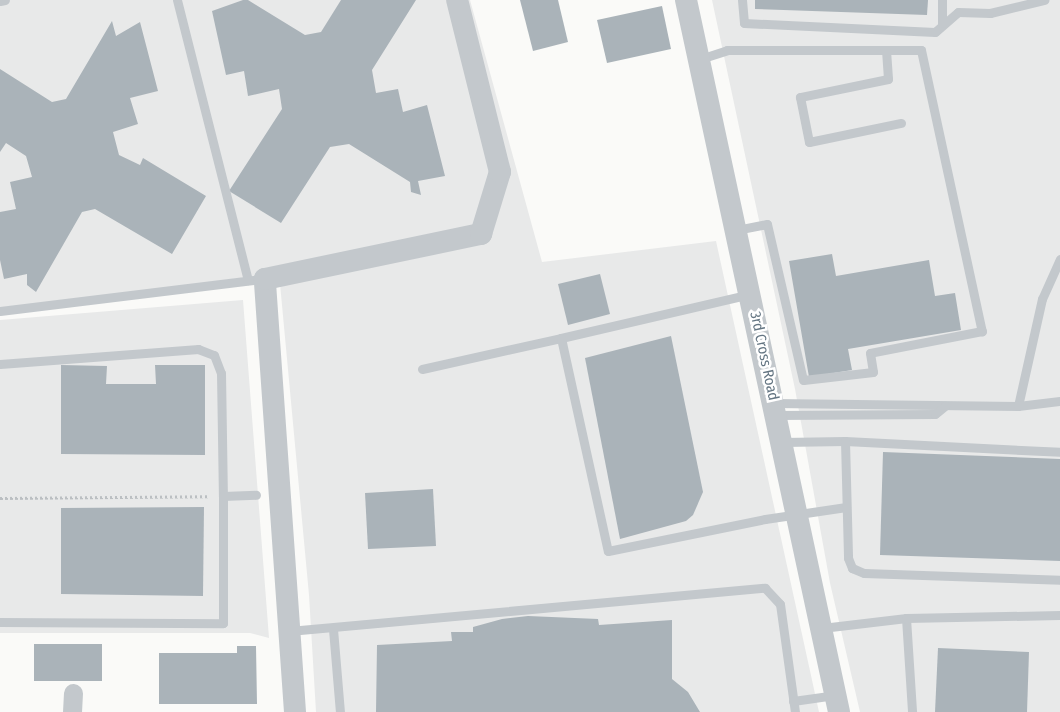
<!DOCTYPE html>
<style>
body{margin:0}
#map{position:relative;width:1060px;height:712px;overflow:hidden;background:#fafaf8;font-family:"Fira Sans Condensed",sans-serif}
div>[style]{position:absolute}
.built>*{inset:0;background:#e8e9e9}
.building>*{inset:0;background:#aab3b9}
.path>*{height:3px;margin-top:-1.5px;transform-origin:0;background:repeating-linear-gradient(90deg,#bbbfc2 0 2.5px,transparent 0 5px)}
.service>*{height:9px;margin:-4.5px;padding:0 4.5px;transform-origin:4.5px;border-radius:4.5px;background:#c3c8cc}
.minor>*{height:19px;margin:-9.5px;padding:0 9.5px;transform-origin:9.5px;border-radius:9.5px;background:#c3c8cc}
.tertiary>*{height:22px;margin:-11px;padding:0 11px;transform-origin:11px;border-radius:11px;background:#c3c8cc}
span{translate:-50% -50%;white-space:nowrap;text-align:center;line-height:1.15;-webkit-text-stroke:5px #fff;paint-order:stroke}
.street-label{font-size:15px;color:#657683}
</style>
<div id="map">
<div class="built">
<i style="clip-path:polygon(0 0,470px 0,542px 262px,716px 241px,819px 712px,316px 712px,309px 595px,279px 273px,0 309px)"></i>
<i style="clip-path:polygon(712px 0,1060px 0,1060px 712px,860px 712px,830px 583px,795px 389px)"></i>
<i style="clip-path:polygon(243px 300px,269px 638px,250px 633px,0 633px,0 320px)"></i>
</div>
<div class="building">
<i style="clip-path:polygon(243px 0,248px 0,305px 35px,321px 32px,341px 0,416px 0,372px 70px,376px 93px,398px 89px,403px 112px,427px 105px,445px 176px,418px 181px,421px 195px,411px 192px,410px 182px,349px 144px,330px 147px,281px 223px,229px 191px,282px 109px,279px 89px,248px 96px,244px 71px,226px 75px,212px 11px)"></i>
<i style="clip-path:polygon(520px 0,558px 0,568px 42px,533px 51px)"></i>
<i style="clip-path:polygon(755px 0,928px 0,927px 15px,755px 9px)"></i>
<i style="clip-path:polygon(662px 6px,671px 49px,607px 63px,597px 20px)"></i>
<i style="clip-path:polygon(112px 21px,116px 36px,140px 22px,158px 91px,130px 98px,138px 124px,113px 132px,119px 155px,140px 165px,143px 158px,206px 196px,172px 254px,95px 209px,82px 212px,36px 292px,27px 285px,27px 274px,4px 279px,0 260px,0 212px,16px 209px,10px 182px,32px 177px,26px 156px,6px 143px,0 152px,0 69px,52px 102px,66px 99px)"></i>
<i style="clip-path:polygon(832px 254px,836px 276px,929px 260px,935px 296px,955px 293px,961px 330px,848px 349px,852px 370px,809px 377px,789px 261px)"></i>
<i style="clip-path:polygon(600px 274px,610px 314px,568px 325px,558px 284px)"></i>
<i style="clip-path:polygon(671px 336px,703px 492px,693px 515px,686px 521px,620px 539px,585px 358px)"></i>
<i style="clip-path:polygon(61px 365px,107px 366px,106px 384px,156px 384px,155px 365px,205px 365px,205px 455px,61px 454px)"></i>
<i style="clip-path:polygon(883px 452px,1060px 459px,1060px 561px,880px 555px)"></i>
<i style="clip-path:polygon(433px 489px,436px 546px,368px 549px,365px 493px)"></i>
<i style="clip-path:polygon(204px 507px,203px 596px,61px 594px,61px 508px)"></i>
<i style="clip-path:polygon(528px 616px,598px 619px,599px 625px,672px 620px,672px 679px,688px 692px,700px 712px,376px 712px,377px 645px,452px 641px,451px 632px,473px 632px,473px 627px,502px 619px)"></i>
<i style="clip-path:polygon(34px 644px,102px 644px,102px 681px,34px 681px)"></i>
<i style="clip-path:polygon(237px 646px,256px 646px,257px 704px,159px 704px,159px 653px,237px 653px)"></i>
<i style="clip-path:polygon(938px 648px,1029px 652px,1027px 712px,935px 712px)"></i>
</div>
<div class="path">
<i style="left:0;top:498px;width:209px;rotate:-0.5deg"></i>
</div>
<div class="service">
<i style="left:177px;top:0;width:289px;rotate:75.8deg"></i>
<i style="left:742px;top:0;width:23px;rotate:85deg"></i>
<i style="left:744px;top:23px;width:191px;rotate:2.7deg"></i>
<i style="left:935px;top:32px;width:30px;rotate:-41deg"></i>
<i style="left:958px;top:12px;width:32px;rotate:2deg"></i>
<i style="left:990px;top:13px;width:56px;rotate:-13.5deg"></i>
<i style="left:942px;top:0;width:23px;rotate:90deg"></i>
<i style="left:0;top:1px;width:5px;rotate:-11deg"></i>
<i style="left:886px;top:50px;width:29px;rotate:86deg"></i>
<i style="left:888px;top:79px;width:90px;rotate:168.4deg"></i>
<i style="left:800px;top:97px;width:46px;rotate:78.7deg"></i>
<i style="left:809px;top:142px;width:94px;rotate:-11.7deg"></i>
<i style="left:700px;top:59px;width:28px;rotate:-18deg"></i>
<i style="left:727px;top:50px;width:194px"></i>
<i style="left:921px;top:50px;width:288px;rotate:77.8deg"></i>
<i style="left:982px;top:331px;width:114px;rotate:168.9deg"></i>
<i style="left:870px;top:353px;width:19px;rotate:81deg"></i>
<i style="left:873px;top:372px;width:70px;rotate:173.5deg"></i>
<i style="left:803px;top:380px;width:160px;rotate:-103deg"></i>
<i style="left:767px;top:224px;width:32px;rotate:169deg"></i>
<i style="left:0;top:311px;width:255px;rotate:-7deg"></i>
<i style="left:561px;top:338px;width:194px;rotate:-13.1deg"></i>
<i style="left:0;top:364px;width:199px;rotate:-4.3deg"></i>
<i style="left:198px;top:349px;width:17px;rotate:21deg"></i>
<i style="left:214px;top:355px;width:19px;rotate:69deg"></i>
<i style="left:221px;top:373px;width:123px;rotate:89.1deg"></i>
<i style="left:422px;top:369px;width:142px;rotate:-12.6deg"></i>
<i style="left:561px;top:338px;width:218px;rotate:77.6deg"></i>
<i style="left:608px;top:551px;width:160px;rotate:-11.5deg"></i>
<i style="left:765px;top:519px;width:82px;rotate:-8.4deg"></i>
<i style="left:774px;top:403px;width:244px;rotate:0.7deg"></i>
<i style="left:1018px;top:406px;width:110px;rotate:-77.4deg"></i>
<i style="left:1042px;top:299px;width:44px;rotate:-65.8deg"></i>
<i style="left:1018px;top:406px;width:42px;rotate:-6.8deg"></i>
<i style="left:777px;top:415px;width:158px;rotate:-0.4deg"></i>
<i style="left:935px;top:414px;width:13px;rotate:-39deg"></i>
<i style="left:845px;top:441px;width:215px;rotate:2.9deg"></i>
<i style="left:783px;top:442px;width:62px;rotate:-0.9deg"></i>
<i style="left:845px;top:441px;width:117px;rotate:88.5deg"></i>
<i style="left:848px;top:558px;width:11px;rotate:68deg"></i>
<i style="left:852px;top:568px;width:13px;rotate:23deg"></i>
<i style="left:864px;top:573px;width:196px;rotate:2deg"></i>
<i style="left:906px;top:618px;width:94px;rotate:86.3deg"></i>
<i style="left:0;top:622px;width:223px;rotate:0.3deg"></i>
<i style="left:223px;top:623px;width:127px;rotate:-90deg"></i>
<i style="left:223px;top:496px;width:33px;rotate:-2deg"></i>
<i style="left:822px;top:628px;width:85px;rotate:-6.8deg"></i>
<i style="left:906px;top:618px;width:154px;rotate:-1.1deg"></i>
<i style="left:333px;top:629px;width:83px;rotate:85.2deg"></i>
<i style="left:289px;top:631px;width:478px;rotate:-5.2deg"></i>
<i style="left:765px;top:588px;width:22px;rotate:47deg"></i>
<i style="left:780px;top:604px;width:109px;rotate:82.1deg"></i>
<i style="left:793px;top:701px;width:42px;rotate:-8.1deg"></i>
</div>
<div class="minor">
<i style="left:72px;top:712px;width:19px;rotate:-87deg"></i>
</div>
<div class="tertiary">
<i style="left:686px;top:0;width:728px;rotate:77.87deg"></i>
<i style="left:295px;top:712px;width:434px;rotate:-94deg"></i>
<i style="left:265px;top:279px;width:221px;rotate:-11.8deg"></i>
<i style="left:481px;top:234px;width:65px;rotate:-73deg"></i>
<i style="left:500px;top:172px;width:177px;rotate:-104deg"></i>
</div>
<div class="street-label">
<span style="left:764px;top:356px;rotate:78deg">3rd Cross Road</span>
</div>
</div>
